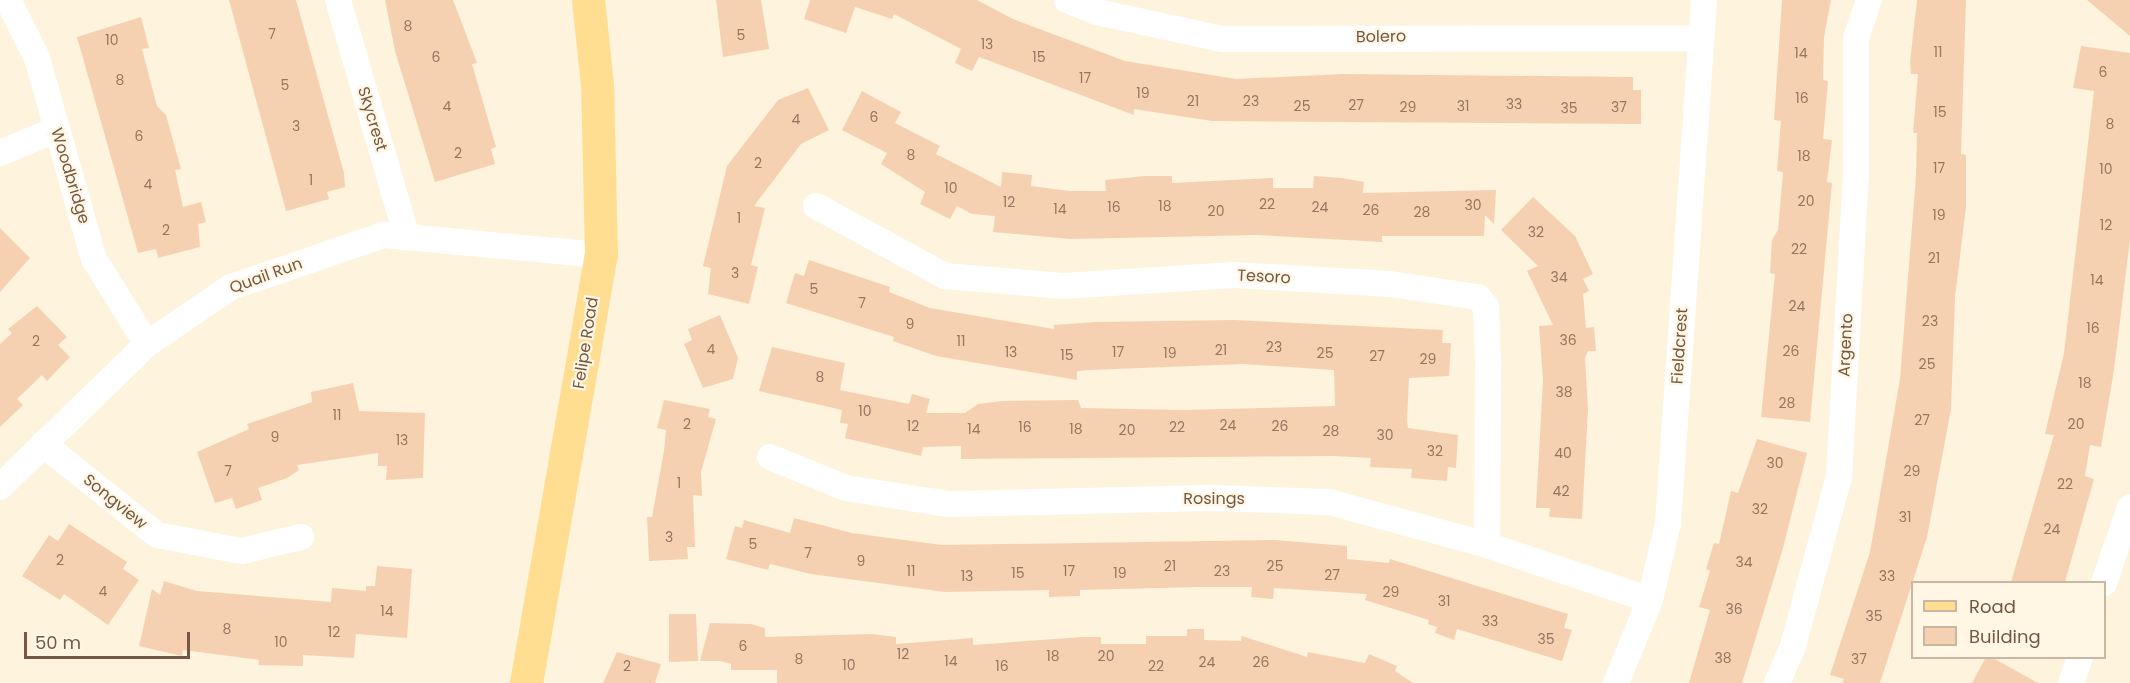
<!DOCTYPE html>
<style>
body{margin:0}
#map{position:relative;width:2130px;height:683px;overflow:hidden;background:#fef3dc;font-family:Poppins,sans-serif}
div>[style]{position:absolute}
.building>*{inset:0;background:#f6d1b1}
.minor>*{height:26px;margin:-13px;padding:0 13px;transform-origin:13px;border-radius:13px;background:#fff}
.major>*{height:33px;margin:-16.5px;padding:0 16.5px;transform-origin:16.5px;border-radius:16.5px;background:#ffde92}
span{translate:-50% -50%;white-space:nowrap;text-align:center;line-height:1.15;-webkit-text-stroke:4.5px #fff6e4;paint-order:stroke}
.number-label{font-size:14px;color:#95765e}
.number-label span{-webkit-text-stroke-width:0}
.street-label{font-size:16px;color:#755843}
.legend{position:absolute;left:1911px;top:581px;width:195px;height:78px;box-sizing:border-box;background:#fff6e4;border:2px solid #c8b7a4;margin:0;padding:8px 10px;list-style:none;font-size:18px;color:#755843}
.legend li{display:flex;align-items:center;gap:12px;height:30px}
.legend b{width:30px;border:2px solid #c8b7a4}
.scale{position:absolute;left:24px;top:632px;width:166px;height:27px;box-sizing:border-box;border:3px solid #755843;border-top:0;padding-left:8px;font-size:18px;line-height:21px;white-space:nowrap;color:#755843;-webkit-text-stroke:4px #fff6e4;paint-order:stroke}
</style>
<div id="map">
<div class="building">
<i style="clip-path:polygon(229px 0,296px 0,344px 173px,345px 187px,327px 192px,329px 199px,286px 211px)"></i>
<i style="clip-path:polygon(385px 0,453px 0,477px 63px,472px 64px,496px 147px,491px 149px,495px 164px,435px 182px,395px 51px)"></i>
<i style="clip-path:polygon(716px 0,761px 0,769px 49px,723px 57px)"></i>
<i style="clip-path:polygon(810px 0,977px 0,1013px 19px,1125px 61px,1236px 79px,1344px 74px,1633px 77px,1633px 90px,1641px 90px,1641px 124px,1212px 121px,1134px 109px,1134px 115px,979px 57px,972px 71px,955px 63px,961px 49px,894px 14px,892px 19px,855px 7px,846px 33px,804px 19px)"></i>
<i style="clip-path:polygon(1782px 0,1831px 0,1824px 37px,1823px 80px,1828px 81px,1823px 139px,1832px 140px,1827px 182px,1832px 183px,1810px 422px,1761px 417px,1775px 274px,1770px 273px,1772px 240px,1778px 230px,1783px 172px,1777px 171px,1781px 121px,1774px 120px)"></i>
<i style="clip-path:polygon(1917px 0,1966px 0,1961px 154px,1966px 155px,1966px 207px,1955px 297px,1951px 409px,1927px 537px,1880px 683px,1842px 683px,1844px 679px,1830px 675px,1870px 552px,1900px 379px,1916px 176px,1917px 133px,1913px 133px,1918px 74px,1911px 74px,1910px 62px)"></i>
<i style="clip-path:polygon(2087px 0,2130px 0,2130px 36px)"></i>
<i style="clip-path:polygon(141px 17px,149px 48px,142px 49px,157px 106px,166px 115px,181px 169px,175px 170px,183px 207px,201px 202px,206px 222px,198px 224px,200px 247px,158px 258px,156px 249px,138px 253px,77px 37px)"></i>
<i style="clip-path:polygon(2081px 46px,2130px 53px,2130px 239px,2114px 370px,2101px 447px,2090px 445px,2085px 476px,2094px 479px,2065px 582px,2011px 582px,2054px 435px,2045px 434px,2064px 353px,2094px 91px,2073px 88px)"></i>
<i style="clip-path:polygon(808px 88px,829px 130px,801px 144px,754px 206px,765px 208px,751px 265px,758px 267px,749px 304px,708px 294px,711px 268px,703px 266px,727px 166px,778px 100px)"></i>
<i style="clip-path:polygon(862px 91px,901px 112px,895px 123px,940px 146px,936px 154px,1001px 187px,1002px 172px,1032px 175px,1031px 186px,1069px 191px,1106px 191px,1105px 180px,1145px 176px,1172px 176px,1172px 183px,1273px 178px,1273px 188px,1313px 188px,1314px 176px,1342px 178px,1364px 182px,1363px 193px,1496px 190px,1494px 224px,1485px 215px,1484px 236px,1382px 236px,1382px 242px,1257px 235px,1070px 239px,993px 232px,995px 216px,972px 214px,957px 206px,950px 219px,920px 204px,925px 192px,881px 164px,887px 153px,842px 130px)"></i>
<i style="clip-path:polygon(1533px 197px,1575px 236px,1593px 274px,1583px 279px,1589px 291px,1583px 294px,1586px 328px,1594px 327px,1596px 351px,1588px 351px,1585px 358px,1588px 409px,1582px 519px,1549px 517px,1550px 508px,1536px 508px,1543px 380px,1539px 326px,1553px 325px,1527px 271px,1538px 266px,1501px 230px)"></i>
<i style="clip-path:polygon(0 228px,30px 258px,0 292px)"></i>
<i style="clip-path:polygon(809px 260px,890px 287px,889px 292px,930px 308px,1054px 329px,1054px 325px,1096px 322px,1234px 320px,1443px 330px,1442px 343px,1451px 343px,1449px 376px,1409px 378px,1407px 421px,1408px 428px,1458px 435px,1456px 468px,1448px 467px,1447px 481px,1411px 478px,1412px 469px,1370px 467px,1371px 458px,1335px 456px,961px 459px,961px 446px,923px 447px,921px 456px,845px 438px,848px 424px,840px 423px,842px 410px,759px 391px,772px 347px,845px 363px,840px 390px,909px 404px,912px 394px,930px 399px,926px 413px,965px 413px,978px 404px,1002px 401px,1078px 400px,1081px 408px,1183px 410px,1335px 406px,1334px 370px,1243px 364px,1090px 370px,1077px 371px,1077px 380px,936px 356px,893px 341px,894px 337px,786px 303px,795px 273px,804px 276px)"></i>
<i style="clip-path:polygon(37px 306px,67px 337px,58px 345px,70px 357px,47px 381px,42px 375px,17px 399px,23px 405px,0 427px,0 344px,12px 333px,8px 329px)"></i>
<i style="clip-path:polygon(720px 315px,738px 358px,733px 379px,703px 388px,684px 344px,692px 340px,688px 329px)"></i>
<i style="clip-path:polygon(353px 383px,359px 411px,425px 413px,423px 478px,386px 480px,387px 466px,378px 466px,378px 453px,297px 465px,299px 470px,287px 478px,258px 488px,262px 500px,236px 509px,232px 498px,215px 503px,197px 452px,249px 429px,247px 424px,312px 402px,311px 392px)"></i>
<i style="clip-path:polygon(664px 400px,710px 409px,708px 417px,716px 419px,701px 472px,702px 496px,693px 495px,695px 547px,687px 547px,688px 559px,649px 561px,647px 517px,652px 517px,664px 451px,666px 430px,657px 428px)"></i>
<i style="clip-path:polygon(1757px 439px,1807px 453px,1783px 548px,1742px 683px,1689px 683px,1710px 610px,1699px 607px,1710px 571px,1706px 569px,1714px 543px,1719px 544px,1731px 491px,1738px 493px)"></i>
<i style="clip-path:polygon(794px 518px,852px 533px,942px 545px,1275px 540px,1347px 546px,1347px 559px,1389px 563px,1390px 559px,1568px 614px,1564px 628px,1572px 630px,1562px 661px,1457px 629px,1454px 640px,1435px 633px,1437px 627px,1428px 624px,1429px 620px,1365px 600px,1367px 594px,1274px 588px,1273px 599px,1251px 597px,1252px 587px,1200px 587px,1080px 590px,1080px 596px,1049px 597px,1049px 590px,945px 592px,811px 574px,770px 564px,768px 570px,726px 559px,735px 526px,742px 528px,744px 520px,790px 533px)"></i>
<i style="clip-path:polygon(69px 524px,127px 562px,123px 569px,139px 580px,108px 625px,64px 594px,60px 600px,22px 576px,49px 535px,58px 541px)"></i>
<i style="clip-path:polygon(377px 566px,412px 569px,407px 638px,356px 634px,354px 658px,303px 655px,303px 666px,258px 665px,259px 660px,183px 650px,182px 656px,139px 646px,152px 589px,160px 595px,164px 581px,197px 591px,331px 602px,332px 588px,366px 591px,366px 586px,375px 586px)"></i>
<i style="clip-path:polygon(669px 614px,696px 614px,698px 661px,669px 662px)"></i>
<i style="clip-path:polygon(710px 623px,751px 624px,765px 628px,765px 637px,872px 634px,896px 637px,896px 644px,973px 638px,973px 645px,1083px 637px,1101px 637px,1101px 644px,1146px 644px,1146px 636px,1187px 636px,1187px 629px,1204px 629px,1204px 640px,1241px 641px,1242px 636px,1307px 657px,1308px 652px,1365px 663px,1369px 654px,1397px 666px,1395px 671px,1413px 683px,777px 683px,777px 670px,731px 670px,731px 664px,721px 661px,700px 661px)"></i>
<i style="clip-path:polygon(617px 652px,661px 664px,655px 683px,603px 683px)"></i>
<i style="clip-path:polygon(1986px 657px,1991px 657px,2038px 683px,1972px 683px)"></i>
</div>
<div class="minor">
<i style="left:8px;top:0;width:65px;rotate:63.4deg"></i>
<i style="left:37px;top:58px;width:209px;rotate:74.2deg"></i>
<i style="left:94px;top:259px;width:100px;rotate:58.1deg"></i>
<i style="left:338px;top:0;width:247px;rotate:73.8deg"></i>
<i style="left:1067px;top:0;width:32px;rotate:22deg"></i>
<i style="left:1097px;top:12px;width:128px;rotate:12.2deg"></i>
<i style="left:1222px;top:39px;width:479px;rotate:-0.1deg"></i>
<i style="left:0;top:153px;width:60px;rotate:-22.7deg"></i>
<i style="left:816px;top:206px;width:147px;rotate:28.5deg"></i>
<i style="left:945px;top:276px;width:119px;rotate:4.8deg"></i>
<i style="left:1064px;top:286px;width:170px;rotate:-3.7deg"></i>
<i style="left:1234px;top:275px;width:156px;rotate:3.3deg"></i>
<i style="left:1390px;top:284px;width:89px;rotate:8.4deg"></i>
<i style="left:1478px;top:297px;width:13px;rotate:51deg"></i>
<i style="left:1486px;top:307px;width:58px;rotate:88deg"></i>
<i style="left:1488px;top:365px;width:180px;rotate:90.3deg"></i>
<i style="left:43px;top:444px;width:146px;rotate:38.6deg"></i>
<i style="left:157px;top:535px;width:86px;rotate:10.7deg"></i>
<i style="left:242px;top:551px;width:61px;rotate:-13.3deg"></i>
<i style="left:770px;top:457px;width:82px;rotate:22.2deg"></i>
<i style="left:846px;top:488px;width:103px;rotate:8.9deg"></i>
<i style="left:948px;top:504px;width:262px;rotate:-1.3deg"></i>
<i style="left:1210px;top:498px;width:119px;rotate:1.9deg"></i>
<i style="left:1329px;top:502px;width:164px;rotate:15.2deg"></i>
<i style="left:1487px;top:545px;width:172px;rotate:18.6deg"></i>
<i style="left:0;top:487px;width:205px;rotate:-44.2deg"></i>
<i style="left:147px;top:344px;width:102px;rotate:-34.2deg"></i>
<i style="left:231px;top:287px;width:162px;rotate:-18.8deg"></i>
<i style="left:384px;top:235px;width:218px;rotate:5.3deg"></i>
<i style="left:2104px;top:583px;width:80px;rotate:-71.1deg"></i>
<i style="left:1616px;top:683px;width:90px;rotate:-67.7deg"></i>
<i style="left:1650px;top:600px;width:79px;rotate:-76.8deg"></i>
<i style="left:1668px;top:523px;width:524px;rotate:-86.06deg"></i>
<i style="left:1777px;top:683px;width:40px;rotate:-66.6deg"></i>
<i style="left:1793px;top:646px;width:175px;rotate:-74.8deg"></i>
<i style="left:1839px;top:477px;width:300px;rotate:-86.8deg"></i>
<i style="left:1856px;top:177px;width:139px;rotate:-90deg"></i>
<i style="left:1856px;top:38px;width:40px;rotate:-71.1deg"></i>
<i style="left:2071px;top:683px;width:27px;rotate:-70deg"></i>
</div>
<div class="major">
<i style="left:526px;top:683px;width:435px;rotate:-80.1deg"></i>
<i style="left:601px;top:255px;width:170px;rotate:-91.3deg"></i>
<i style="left:597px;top:85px;width:85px;rotate:-96deg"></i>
</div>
<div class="number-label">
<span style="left:408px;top:26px">8</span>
<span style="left:272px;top:34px">7</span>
<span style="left:741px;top:35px">5</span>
<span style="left:112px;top:40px">10</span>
<span style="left:987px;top:44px">13</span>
<span style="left:1938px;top:52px">11</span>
<span style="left:1801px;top:53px">14</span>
<span style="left:436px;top:57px">6</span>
<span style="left:1039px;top:57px">15</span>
<span style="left:2103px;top:72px">6</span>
<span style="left:1085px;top:78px">17</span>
<span style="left:120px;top:80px">8</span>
<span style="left:285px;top:85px">5</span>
<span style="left:1143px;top:93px">19</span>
<span style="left:1802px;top:98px">16</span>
<span style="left:1193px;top:101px">21</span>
<span style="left:1251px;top:101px">23</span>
<span style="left:1514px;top:104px">33</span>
<span style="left:1356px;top:105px">27</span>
<span style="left:447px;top:106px">4</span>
<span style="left:1302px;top:106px">25</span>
<span style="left:1463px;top:106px">31</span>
<span style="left:1408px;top:107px">29</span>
<span style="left:1619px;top:107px">37</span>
<span style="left:1569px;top:108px">35</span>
<span style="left:1940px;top:112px">15</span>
<span style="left:874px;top:117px">6</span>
<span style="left:796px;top:119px">4</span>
<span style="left:2110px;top:124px">8</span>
<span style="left:296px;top:126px">3</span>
<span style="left:139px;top:136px">6</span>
<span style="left:458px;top:153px">2</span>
<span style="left:911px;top:155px">8</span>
<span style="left:1804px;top:156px">18</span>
<span style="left:758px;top:163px">2</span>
<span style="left:1939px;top:168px">17</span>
<span style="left:2106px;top:169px">10</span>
<span style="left:311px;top:180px">1</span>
<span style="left:148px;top:184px">4</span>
<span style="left:951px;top:188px">10</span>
<span style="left:1806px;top:201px">20</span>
<span style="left:1009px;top:202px">12</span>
<span style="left:1267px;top:204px">22</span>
<span style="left:1473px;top:205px">30</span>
<span style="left:1165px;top:206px">18</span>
<span style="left:1114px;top:207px">16</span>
<span style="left:1320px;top:207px">24</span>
<span style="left:1060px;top:209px">14</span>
<span style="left:1371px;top:210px">26</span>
<span style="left:1216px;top:211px">20</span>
<span style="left:1422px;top:212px">28</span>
<span style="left:1939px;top:215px">19</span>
<span style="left:739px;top:218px">1</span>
<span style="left:2106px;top:225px">12</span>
<span style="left:166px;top:230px">2</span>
<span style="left:1536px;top:232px">32</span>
<span style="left:1799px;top:249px">22</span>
<span style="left:1934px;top:258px">21</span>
<span style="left:735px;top:273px">3</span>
<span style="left:1559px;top:277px">34</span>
<span style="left:2097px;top:280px">14</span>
<span style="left:814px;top:289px">5</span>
<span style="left:862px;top:303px">7</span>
<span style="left:1797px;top:306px">24</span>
<span style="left:1930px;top:321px">23</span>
<span style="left:910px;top:324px">9</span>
<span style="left:2093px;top:328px">16</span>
<span style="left:1568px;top:340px">36</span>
<span style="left:36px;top:341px">2</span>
<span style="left:961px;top:341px">11</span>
<span style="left:1274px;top:347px">23</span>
<span style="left:711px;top:349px">4</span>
<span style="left:1221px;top:350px">21</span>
<span style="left:1791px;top:351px">26</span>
<span style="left:1011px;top:352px">13</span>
<span style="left:1118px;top:352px">17</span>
<span style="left:1170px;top:353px">19</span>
<span style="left:1325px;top:353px">25</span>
<span style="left:1067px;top:355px">15</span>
<span style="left:1377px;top:356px">27</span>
<span style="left:1428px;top:359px">29</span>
<span style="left:1927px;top:364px">25</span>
<span style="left:820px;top:377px">8</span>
<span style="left:2085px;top:383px">18</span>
<span style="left:1564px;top:392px">38</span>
<span style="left:1787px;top:403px">28</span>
<span style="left:865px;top:411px">10</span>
<span style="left:337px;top:415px">11</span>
<span style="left:1922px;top:420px">27</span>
<span style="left:687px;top:424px">2</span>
<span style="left:2076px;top:424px">20</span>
<span style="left:1228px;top:425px">24</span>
<span style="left:913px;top:426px">12</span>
<span style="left:1280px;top:426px">26</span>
<span style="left:1025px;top:427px">16</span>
<span style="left:1177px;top:427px">22</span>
<span style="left:974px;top:429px">14</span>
<span style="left:1076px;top:429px">18</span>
<span style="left:1127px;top:430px">20</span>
<span style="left:1331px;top:431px">28</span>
<span style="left:1385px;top:435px">30</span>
<span style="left:275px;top:437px">9</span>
<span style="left:402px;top:440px">13</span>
<span style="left:1435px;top:451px">32</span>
<span style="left:1563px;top:453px">40</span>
<span style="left:1775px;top:463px">30</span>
<span style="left:228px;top:471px">7</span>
<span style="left:1912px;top:471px">29</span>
<span style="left:679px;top:483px">1</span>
<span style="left:2065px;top:484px">22</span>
<span style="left:1561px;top:491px">42</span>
<span style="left:1760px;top:509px">32</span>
<span style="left:1905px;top:517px">31</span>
<span style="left:2052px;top:529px">24</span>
<span style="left:669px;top:537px">3</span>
<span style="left:753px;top:544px">5</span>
<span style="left:808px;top:553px">7</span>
<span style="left:60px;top:560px">2</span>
<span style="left:861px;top:561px">9</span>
<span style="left:1744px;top:562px">34</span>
<span style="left:1170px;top:566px">21</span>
<span style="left:1275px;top:566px">25</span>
<span style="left:911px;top:571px">11</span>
<span style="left:1069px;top:571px">17</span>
<span style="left:1222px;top:571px">23</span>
<span style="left:1018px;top:573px">15</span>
<span style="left:1120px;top:573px">19</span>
<span style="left:1332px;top:575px">27</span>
<span style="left:967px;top:576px">13</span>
<span style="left:1887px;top:576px">33</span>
<span style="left:103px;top:591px">4</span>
<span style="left:1391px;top:592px">29</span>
<span style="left:1444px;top:601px">31</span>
<span style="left:1734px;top:609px">36</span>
<span style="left:387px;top:611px">14</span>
<span style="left:1874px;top:616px">35</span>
<span style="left:1490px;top:621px">33</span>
<span style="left:227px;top:629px">8</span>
<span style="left:334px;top:632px">12</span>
<span style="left:1546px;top:639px">35</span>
<span style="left:281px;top:642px">10</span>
<span style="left:743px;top:646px">6</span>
<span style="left:903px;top:654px">12</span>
<span style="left:1053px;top:656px">18</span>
<span style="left:1106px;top:656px">20</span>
<span style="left:1723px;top:658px">38</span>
<span style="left:799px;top:659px">8</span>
<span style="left:1859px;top:659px">37</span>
<span style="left:951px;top:661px">14</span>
<span style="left:1207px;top:662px">24</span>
<span style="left:1261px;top:662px">26</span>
<span style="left:849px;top:665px">10</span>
<span style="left:627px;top:666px">2</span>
<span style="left:1002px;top:666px">16</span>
<span style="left:1156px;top:666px">22</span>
</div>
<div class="street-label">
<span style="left:1381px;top:37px;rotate:-1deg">Bolero</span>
<span style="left:372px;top:119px;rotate:73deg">Skycrest</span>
<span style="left:70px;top:176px;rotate:73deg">Woodbridge</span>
<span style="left:266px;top:276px;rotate:-20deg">Quail Run</span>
<span style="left:1264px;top:277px;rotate:3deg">Tesoro</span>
<span style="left:586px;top:343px;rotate:-81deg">Felipe Road</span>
<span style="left:1846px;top:345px;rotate:-87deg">Argento</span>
<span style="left:1680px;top:346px;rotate:-86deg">Fieldcrest</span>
<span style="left:1214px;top:499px">Rosings</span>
<span style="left:115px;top:502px;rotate:39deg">Songview</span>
</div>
<ul class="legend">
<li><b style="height:8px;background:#ffde92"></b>Road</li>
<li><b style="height:16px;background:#f6d1b1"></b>Building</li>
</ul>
<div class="scale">50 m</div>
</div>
